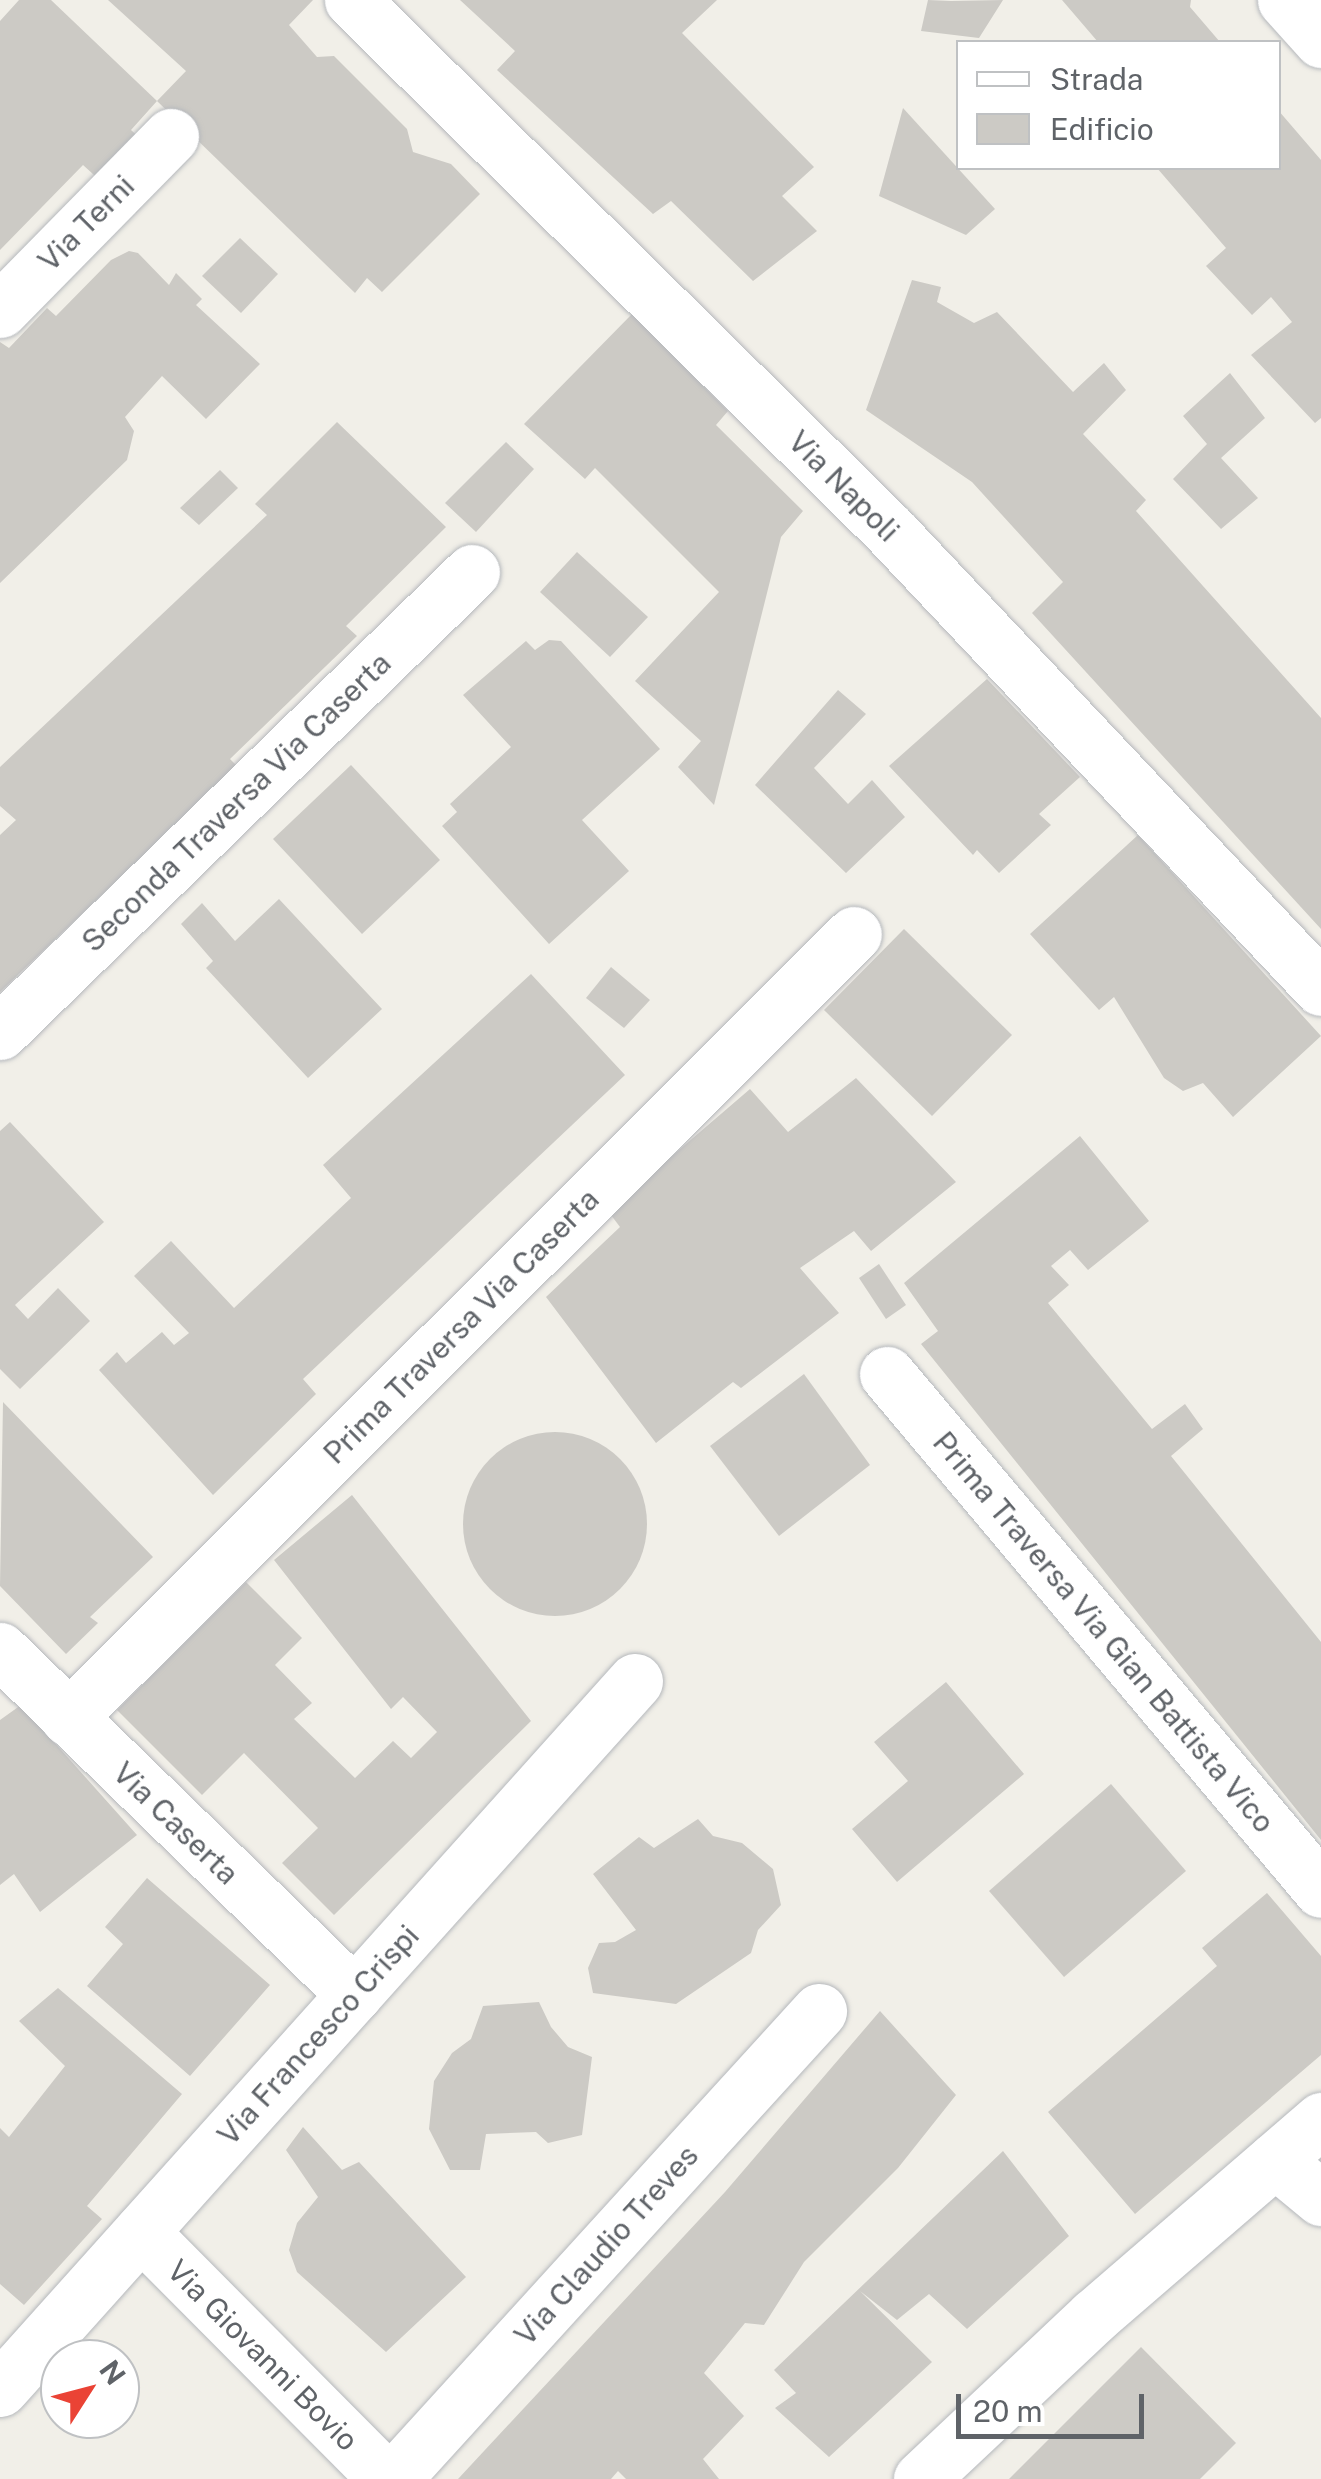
<!DOCTYPE html>
<style>
body{margin:0}
#map{position:relative;width:1321px;height:2479px;overflow:hidden;background:#f1efe8;font-family:"Public Sans",sans-serif}
div>[style]{position:absolute}
.building>*{inset:0;background:#cccac5}
.round{border-radius:50%}
.roads{filter:drop-shadow(0 0 2px #b5b8bc) drop-shadow(0 0 2px #b5b8bc)}
.minor>*{height:55px;margin:-27.5px;padding:0 27.5px;transform-origin:27.5px;border-radius:27.5px;background:#fff}
span{translate:-50% -50%;white-space:nowrap;text-align:center;line-height:1.15;-webkit-text-stroke:8px #fff;paint-order:stroke}
.street-label{font-size:30px;color:#5f6368}
.legend{position:absolute;left:956px;top:40px;width:325px;height:130px;box-sizing:border-box;background:#fff;border:2px solid #bfc1c3;margin:0;padding:12px 18px;list-style:none;font-size:30px;color:#5f6368}
.legend li{display:flex;align-items:center;gap:20px;height:50px}
.legend b{width:50px;border:2px solid #bfc1c3}
.north{position:absolute;left:40px;top:2339px;width:100px;height:100px;box-sizing:border-box;background:#fff;border:2px solid #bfc1c3;border-radius:50%;rotate:54deg;font-size:28px;font-weight:700;line-height:40px;text-align:center;color:#5f6368}
.north::after{content:'';display:block;margin:auto;width:35px;height:45px;background:#ea4335;clip-path:polygon(50% 0,100% 100%,50% 72%,0 100%)}
.scale{position:absolute;left:956px;top:2394px;width:188px;height:45px;box-sizing:border-box;border:5px solid #5f6368;border-top:0;padding-left:12px;font-size:30px;line-height:35px;white-space:nowrap;color:#5f6368;-webkit-text-stroke:8px #fff;paint-order:stroke}
</style>
<div id="map">
<div class="building">
<i style="clip-path:polygon(19px 0,51px 0,157px 101px,131px 130px,175px 170px,136px 213px,83px 165px,0 250px,0 21px)"></i>
<i style="clip-path:polygon(108px 0,313px 0,289px 25px,317px 57px,334px 56px,407px 129px,413px 152px,451px 164px,480px 194px,382px 292px,367px 278px,355px 293px,157px 101px,186px 71px)"></i>
<i style="clip-path:polygon(460px 0,717px 0,682px 33px,814px 167px,782px 196px,817px 231px,753px 281px,671px 201px,653px 214px,497px 70px,515px 51px)"></i>
<i style="clip-path:polygon(928px 0,951px 1px,1003px 0,979px 38px,921px 31px)"></i>
<i style="clip-path:polygon(1062px 0,1191px 0,1190px 7px,1220px 42px,1098px 42px)"></i>
<i style="clip-path:polygon(903px 108px,995px 209px,966px 235px,879px 196px)"></i>
<i style="clip-path:polygon(1278px 110px,1321px 160px,1321px 418px,1315px 423px,1251px 355px,1292px 322px,1271px 297px,1252px 315px,1206px 266px,1226px 248px,1157px 168px,1278px 168px)"></i>
<i style="clip-path:polygon(240px 238px,278px 274px,241px 313px,202px 276px)"></i>
<i style="clip-path:polygon(129px 251px,138px 253px,169px 285px,176px 273px,202px 299px,196px 305px,260px 364px,206px 419px,162px 376px,125px 417px,134px 431px,127px 460px,0 583px,0 342px,9px 348px,47px 308px,56px 316px,111px 260px)"></i>
<i style="clip-path:polygon(912px 280px,941px 287px,937px 302px,974px 323px,997px 312px,1073px 392px,1104px 363px,1126px 390px,1083px 434px,1146px 500px,1136px 511px,1321px 718px,1321px 929px,1032px 613px,1063px 582px,972px 482px,866px 410px)"></i>
<i style="clip-path:polygon(632px 314px,728px 411px,716px 425px,803px 511px,781px 537px,714px 805px,678px 767px,701px 741px,635px 681px,719px 592px,595px 468px,585px 479px,524px 424px)"></i>
<i style="clip-path:polygon(1230px 373px,1265px 418px,1221px 458px,1258px 498px,1221px 529px,1173px 479px,1207px 444px,1183px 416px)"></i>
<i style="clip-path:polygon(337px 422px,446px 527px,346px 626px,357px 636px,230px 759px,237px 766px,0 992px,0 835px,16px 820px,0 806px,0 767px,267px 515px,255px 504px)"></i>
<i style="clip-path:polygon(506px 442px,534px 469px,476px 532px,445px 503px)"></i>
<i style="clip-path:polygon(220px 470px,238px 488px,199px 525px,180px 508px)"></i>
<i style="clip-path:polygon(577px 552px,648px 617px,610px 657px,540px 592px)"></i>
<i style="clip-path:polygon(549px 640px,561px 641px,660px 749px,582px 820px,629px 871px,549px 944px,442px 826px,457px 812px,450px 804px,511px 747px,463px 695px,526px 641px,535px 650px)"></i>
<i style="clip-path:polygon(987px 679px,1080px 777px,1039px 814px,1051px 825px,999px 873px,977px 850px,973px 855px,889px 766px)"></i>
<i style="clip-path:polygon(838px 690px,866px 714px,814px 768px,848px 804px,872px 780px,905px 817px,846px 873px,755px 785px)"></i>
<i style="clip-path:polygon(351px 765px,440px 860px,362px 934px,273px 839px)"></i>
<i style="clip-path:polygon(1138px 835px,1321px 1036px,1233px 1117px,1203px 1083px,1183px 1091px,1164px 1078px,1114px 997px,1099px 1010px,1030px 934px)"></i>
<i style="clip-path:polygon(279px 899px,382px 1009px,308px 1078px,206px 968px,213px 961px,181px 924px,202px 903px,235px 941px)"></i>
<i style="clip-path:polygon(904px 929px,1012px 1035px,932px 1116px,824px 1010px)"></i>
<i style="clip-path:polygon(611px 967px,650px 1000px,624px 1028px,586px 998px)"></i>
<i style="clip-path:polygon(531px 974px,625px 1075px,303px 1379px,316px 1394px,213px 1495px,99px 1370px,117px 1352px,126px 1363px,162px 1332px,174px 1345px,189px 1333px,134px 1276px,171px 1241px,234px 1308px,351px 1198px,323px 1165px)"></i>
<i style="clip-path:polygon(856px 1078px,956px 1182px,871px 1251px,854px 1231px,800px 1268px,839px 1313px,741px 1388px,733px 1382px,656px 1443px,546px 1297px,620px 1227px,608px 1211px,750px 1089px,788px 1132px)"></i>
<i style="clip-path:polygon(10px 1122px,104px 1222px,15px 1305px,28px 1319px,58px 1288px,90px 1321px,20px 1389px,0 1369px,0 1131px)"></i>
<i style="clip-path:polygon(1080px 1136px,1149px 1221px,1088px 1270px,1070px 1250px,1051px 1266px,1069px 1285px,1048px 1303px,1152px 1429px,1185px 1404px,1203px 1429px,1171px 1456px,1321px 1642px,1321px 1840px,921px 1344px,938px 1331px,904px 1283px)"></i>
<i style="clip-path:polygon(879px 1264px,906px 1305px,886px 1319px,859px 1278px)"></i>
<i style="clip-path:polygon(804px 1374px,870px 1465px,779px 1536px,710px 1446px)"></i>
<i style="clip-path:polygon(3px 1402px,153px 1557px,90px 1617px,98px 1623px,66px 1654px,0 1586px)"></i>
<i class="round" style="left:463px;top:1432px;width:184px;height:184px"></i>
<i style="clip-path:polygon(352px 1495px,531px 1721px,334px 1915px,282px 1863px,318px 1828px,244px 1753px,202px 1795px,117px 1710px,246px 1582px,302px 1638px,275px 1665px,312px 1703px,294px 1719px,355px 1778px,393px 1741px,411px 1758px,437px 1732px,403px 1697px,391px 1709px,274px 1560px)"></i>
<i style="clip-path:polygon(946px 1682px,1024px 1774px,897px 1882px,852px 1829px,908px 1781px,874px 1742px)"></i>
<i style="clip-path:polygon(21px 1705px,137px 1835px,40px 1912px,14px 1874px,0 1885px,0 1720px)"></i>
<i style="clip-path:polygon(1111px 1784px,1186px 1871px,1064px 1977px,989px 1891px)"></i>
<i style="clip-path:polygon(698px 1819px,713px 1836px,742px 1843px,773px 1869px,781px 1905px,758px 1930px,751px 1953px,676px 2004px,593px 1993px,588px 1968px,599px 1943px,615px 1942px,636px 1930px,593px 1874px,639px 1837px,654px 1848px)"></i>
<i style="clip-path:polygon(147px 1878px,270px 1985px,190px 2076px,87px 1986px,123px 1944px,105px 1927px)"></i>
<i style="clip-path:polygon(1267px 1893px,1321px 1956px,1321px 2055px,1135px 2214px,1048px 2112px,1217px 1966px,1202px 1948px)"></i>
<i style="clip-path:polygon(58px 1988px,182px 2094px,87px 2206px,102px 2219px,24px 2305px,0 2284px,0 2128px,9px 2137px,65px 2066px,19px 2021px)"></i>
<i style="clip-path:polygon(539px 2002px,551px 2027px,568px 2047px,592px 2057px,582px 2135px,548px 2143px,536px 2132px,486px 2134px,480px 2170px,450px 2170px,429px 2129px,434px 2081px,452px 2053px,471px 2039px,483px 2006px)"></i>
<i style="clip-path:polygon(880px 2011px,956px 2095px,898px 2168px,804px 2262px,764px 2325px,745px 2323px,704px 2373px,744px 2416px,703px 2459px,719px 2479px,626px 2479px,618px 2471px,611px 2479px,458px 2479px,725px 2192px)"></i>
<i style="clip-path:polygon(303px 2127px,342px 2170px,359px 2162px,466px 2277px,386px 2352px,297px 2272px,289px 2250px,297px 2223px,318px 2197px,286px 2150px)"></i>
<i style="clip-path:polygon(1003px 2151px,1069px 2236px,967px 2329px,929px 2294px,897px 2320px,860px 2291px,932px 2362px,829px 2457px,775px 2408px,796px 2393px,774px 2370px)"></i>
<i style="clip-path:polygon(1141px 2347px,1236px 2443px,1200px 2479px,1009px 2479px)"></i>
</div>
<div class="roads">
<div class="minor">
<i style="left:352px;top:0;width:756px;rotate:44.62deg"></i>
<i style="left:890px;top:531px;width:628px;rotate:46.68deg"></i>
<i style="left:1285px;top:0;width:54px;rotate:48deg"></i>
<i style="left:0;top:310px;width:244px;rotate:-45.5deg"></i>
<i style="left:0;top:1032px;width:659px;rotate:-44.26deg"></i>
<i style="left:887px;top:1374px;width:674px;rotate:49.93deg"></i>
<i style="left:0;top:1650px;width:494px;rotate:44.2deg"></i>
<i style="left:68px;top:1718px;width:1110px;rotate:-44.93deg"></i>
<i style="left:1275px;top:2160px;width:60px;rotate:39.6deg"></i>
<i style="left:141px;top:2232px;width:348px;rotate:45.2deg"></i>
<i style="left:0;top:2389px;width:951px;rotate:-48.11deg"></i>
<i style="left:393px;top:2479px;width:633px;rotate:-47.69deg"></i>
<i style="left:921px;top:2479px;width:238px;rotate:-43.3deg"></i>
<i style="left:1094px;top:2316px;width:300px;rotate:-40.8deg"></i>
</div>
</div>
<div class="street-label">
<span style="left:86px;top:223px;rotate:-45deg">Via Terni</span>
<span style="left:844px;top:486px;rotate:45deg">Via Napoli</span>
<span style="left:236px;top:802px;rotate:-44deg">Seconda Traversa Via Caserta</span>
<span style="left:461px;top:1326px;rotate:-45deg">Prima Traversa Via Caserta</span>
<span style="left:1104px;top:1632px;rotate:50deg">Prima Traversa Via Gian Battista Vico</span>
<span style="left:176px;top:1823px;rotate:44deg">Via Caserta</span>
<span style="left:318px;top:2035px;rotate:-48deg">Via Francesco Crispi</span>
<span style="left:606px;top:2245px;rotate:-48deg">Via Claudio Treves</span>
<span style="left:263px;top:2355px;rotate:45deg">Via Giovanni Bovio</span>
</div>
<ul class="legend">
<li><b style="height:12px;background:#fff"></b>Strada</li>
<li><b style="height:28px;background:#cccac5"></b>Edificio</li>
</ul>
<div class="north">N</div>
<div class="scale">20 m</div>
</div>
